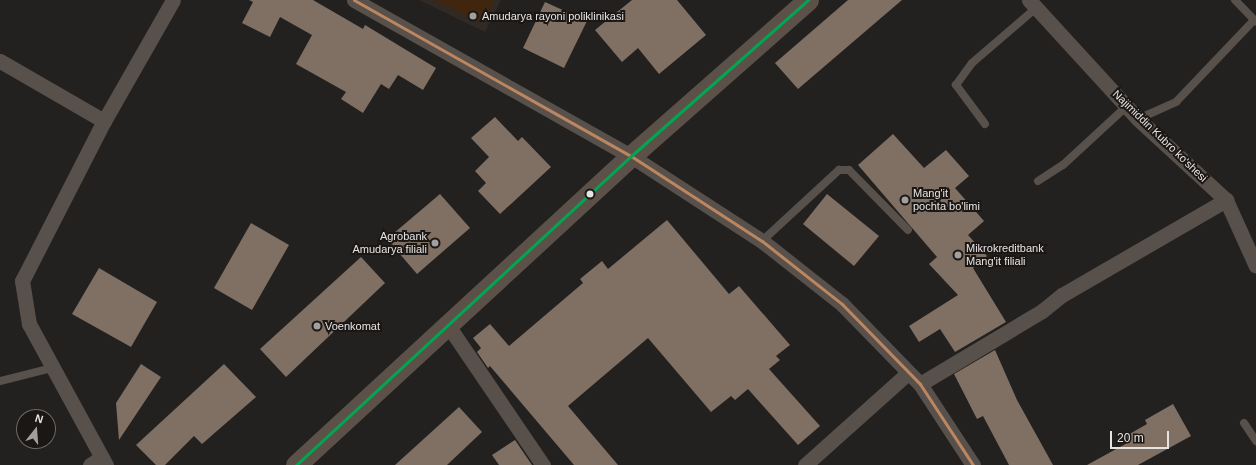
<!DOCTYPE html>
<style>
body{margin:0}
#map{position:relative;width:1256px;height:465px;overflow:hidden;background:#23211f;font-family:Helvetica,sans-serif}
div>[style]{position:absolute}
.built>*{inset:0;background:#312a24}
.green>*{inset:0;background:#41260f}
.building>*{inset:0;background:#7f7063}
.lane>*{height:8px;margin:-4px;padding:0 4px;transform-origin:4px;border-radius:4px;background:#58504a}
.street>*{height:15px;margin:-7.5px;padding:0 7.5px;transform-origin:7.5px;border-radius:7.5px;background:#58504a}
.secondary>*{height:21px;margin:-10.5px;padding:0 10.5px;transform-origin:10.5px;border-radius:10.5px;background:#5c5148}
.bus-1>*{height:3px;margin:-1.5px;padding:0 1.5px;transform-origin:1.5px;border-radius:1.5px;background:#bb8660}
.bus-2>*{height:3px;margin:-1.5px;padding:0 1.5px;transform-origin:1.5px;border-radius:1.5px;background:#00a651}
.dots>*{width:11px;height:11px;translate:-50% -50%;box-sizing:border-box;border:2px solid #1b1715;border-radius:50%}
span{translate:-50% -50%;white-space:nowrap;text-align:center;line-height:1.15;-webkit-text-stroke:4px #1b1715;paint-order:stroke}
.poi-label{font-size:11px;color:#e6e4e2}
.left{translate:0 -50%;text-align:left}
.right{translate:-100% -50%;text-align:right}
.street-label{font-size:11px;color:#e6e4e2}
.north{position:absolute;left:16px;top:409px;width:40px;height:40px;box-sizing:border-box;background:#1b1715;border:1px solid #6c6967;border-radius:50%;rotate:17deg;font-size:11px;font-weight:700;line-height:16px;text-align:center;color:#e6e4e2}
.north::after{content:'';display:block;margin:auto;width:14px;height:18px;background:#a2a09e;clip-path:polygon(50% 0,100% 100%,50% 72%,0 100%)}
.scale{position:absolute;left:1110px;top:431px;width:59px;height:18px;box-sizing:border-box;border:2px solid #e6e4e2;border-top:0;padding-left:5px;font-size:12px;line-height:14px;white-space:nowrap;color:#e6e4e2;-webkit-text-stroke:3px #1b1715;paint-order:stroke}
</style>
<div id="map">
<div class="built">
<i style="clip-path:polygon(419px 0,501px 0,485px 32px)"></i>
</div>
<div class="green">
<i style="clip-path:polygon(434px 0,494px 0,483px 23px)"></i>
</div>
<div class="building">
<i style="clip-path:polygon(249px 0,313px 0,363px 29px,365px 25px,436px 68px,423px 90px,398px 75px,389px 89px,381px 84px,363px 113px,341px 99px,346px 92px,296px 64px,312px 35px,280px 17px,270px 37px,242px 23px,253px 2px)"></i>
<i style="clip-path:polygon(632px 0,677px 0,706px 35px,659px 74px,638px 48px,622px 62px,595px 30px)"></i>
<i style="clip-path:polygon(848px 0,902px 0,798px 89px,775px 63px)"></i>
<i style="clip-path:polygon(545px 2px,587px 21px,564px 68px,523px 48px)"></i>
<i style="clip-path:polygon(495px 117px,518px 141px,522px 137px,551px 167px,500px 214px,478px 191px,486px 183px,475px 171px,489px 157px,471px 138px)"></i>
<i style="clip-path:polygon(893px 134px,924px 168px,946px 150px,969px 176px,955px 188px,984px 221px,968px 235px,987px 256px,973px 268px,1006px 322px,955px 352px,940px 329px,919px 342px,909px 326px,958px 295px,929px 264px,937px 257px,858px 165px)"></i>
<i style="clip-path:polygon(440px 194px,470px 228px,417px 274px,387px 239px)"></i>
<i style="clip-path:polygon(827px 194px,879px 236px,854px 266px,803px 224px)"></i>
<i style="clip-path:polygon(667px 220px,729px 294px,739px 286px,790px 345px,776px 356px,780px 360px,769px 369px,820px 426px,798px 445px,748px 389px,735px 400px,731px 396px,711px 412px,648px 338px,568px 406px,618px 465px,574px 465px,490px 366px,488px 368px,477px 352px,481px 348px,473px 338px,490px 324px,509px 346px,583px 283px,580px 279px,602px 261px,608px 269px)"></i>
<i style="clip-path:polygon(251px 223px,289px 245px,252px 310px,214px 288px)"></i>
<i style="clip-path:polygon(361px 257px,385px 283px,286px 377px,260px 349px)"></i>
<i style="clip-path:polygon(99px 268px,157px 302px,131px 347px,72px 314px)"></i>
<i style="clip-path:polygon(995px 350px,1017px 400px,1053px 465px,1009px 465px,983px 416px,977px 419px,954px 374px)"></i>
<i style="clip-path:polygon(141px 364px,161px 377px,119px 440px,116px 403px)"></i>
<i style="clip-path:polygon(224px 364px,256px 397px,202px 444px,194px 436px,165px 465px,156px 465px,136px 445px)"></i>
<i style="clip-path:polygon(1173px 404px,1191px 436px,1138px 465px,1087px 465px,1129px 442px,1126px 436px,1147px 424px,1145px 420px)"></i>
<i style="clip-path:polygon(459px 407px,482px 432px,447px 465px,395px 465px)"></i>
<i style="clip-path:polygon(515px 440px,532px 465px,499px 465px,492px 455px)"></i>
</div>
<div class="lane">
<i style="left:1235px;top:0;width:30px;rotate:46deg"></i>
<i style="left:1138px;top:119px;width:42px;rotate:-24.1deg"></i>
<i style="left:1176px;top:102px;width:113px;rotate:-46.4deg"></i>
<i style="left:985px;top:124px;width:49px;rotate:-126.6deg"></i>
<i style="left:956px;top:85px;width:27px;rotate:-54deg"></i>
<i style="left:972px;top:63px;width:84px;rotate:-40.7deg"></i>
<i style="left:1038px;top:181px;width:30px;rotate:-33deg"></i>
<i style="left:1063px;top:165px;width:87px;rotate:-42.7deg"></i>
<i style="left:762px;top:241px;width:105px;rotate:-42.7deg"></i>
<i style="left:839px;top:170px;width:10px"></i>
<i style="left:849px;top:170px;width:84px;rotate:45.5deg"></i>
<i style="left:0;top:381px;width:54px;rotate:-14deg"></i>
<i style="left:1244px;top:423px;width:22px;rotate:56deg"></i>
</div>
<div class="street">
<i style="left:354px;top:0;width:318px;rotate:29.4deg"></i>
<i style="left:631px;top:156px;width:156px;rotate:33deg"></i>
<i style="left:762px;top:241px;width:102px;rotate:38.2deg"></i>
<i style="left:842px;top:304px;width:112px;rotate:45.7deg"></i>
<i style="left:920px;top:384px;width:97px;rotate:56.8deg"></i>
<i style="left:1029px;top:0;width:161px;rotate:47.5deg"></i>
<i style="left:1138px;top:119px;width:120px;rotate:42.6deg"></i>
<i style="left:1226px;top:200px;width:72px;rotate:65.6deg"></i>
<i style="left:0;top:61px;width:120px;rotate:30deg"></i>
<i style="left:447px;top:324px;width:171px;rotate:55.8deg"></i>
<i style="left:920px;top:384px;width:142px;rotate:-30.9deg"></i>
<i style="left:1042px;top:311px;width:26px;rotate:-39deg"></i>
<i style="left:1062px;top:295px;width:190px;rotate:-30.1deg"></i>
<i style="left:90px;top:465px;width:14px;rotate:-34deg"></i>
<i style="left:106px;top:465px;width:161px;rotate:-118.6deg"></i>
<i style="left:29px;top:324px;width:44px;rotate:-99.2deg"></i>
<i style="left:22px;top:281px;width:180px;rotate:-62.9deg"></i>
<i style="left:104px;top:121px;width:139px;rotate:-60.3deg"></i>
<i style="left:805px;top:465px;width:138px;rotate:-41.8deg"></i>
</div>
<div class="secondary">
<i style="left:296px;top:465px;width:456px;rotate:-42.7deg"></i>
<i style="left:631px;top:156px;width:236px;rotate:-41.4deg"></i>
</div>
<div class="bus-1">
<i style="left:354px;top:0;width:318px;rotate:29.4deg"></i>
<i style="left:631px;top:156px;width:156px;rotate:33deg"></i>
<i style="left:762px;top:241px;width:102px;rotate:38.2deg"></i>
<i style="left:842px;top:304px;width:112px;rotate:45.7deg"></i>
<i style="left:920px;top:384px;width:97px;rotate:56.8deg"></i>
</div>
<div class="bus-2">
<i style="left:296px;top:465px;width:456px;rotate:-42.7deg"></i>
<i style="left:631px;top:156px;width:236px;rotate:-41.4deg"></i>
</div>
<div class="dots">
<i style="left:473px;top:16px;background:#a2a09e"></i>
<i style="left:590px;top:194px;background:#e6e4e2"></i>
<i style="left:905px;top:200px;background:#a2a09e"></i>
<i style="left:435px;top:243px;background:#a2a09e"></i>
<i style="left:958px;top:255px;background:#a2a09e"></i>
<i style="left:317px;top:326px;background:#a2a09e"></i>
</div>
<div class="poi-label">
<span class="left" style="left:482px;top:16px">Amudarya rayoni poliklinikasi</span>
<span class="left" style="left:913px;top:200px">Mang'it<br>pochta bo'limi</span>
<span class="right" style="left:427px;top:243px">Agrobank<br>Amudarya filiali</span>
<span class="left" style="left:966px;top:255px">Mikrokreditbank<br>Mang'it filiali</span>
<span class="left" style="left:325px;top:326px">Voenkomat</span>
</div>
<div class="street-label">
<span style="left:1160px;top:136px;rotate:44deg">Najimiddin Kubro ko'shesi</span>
</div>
<div class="north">N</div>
<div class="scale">20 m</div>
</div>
